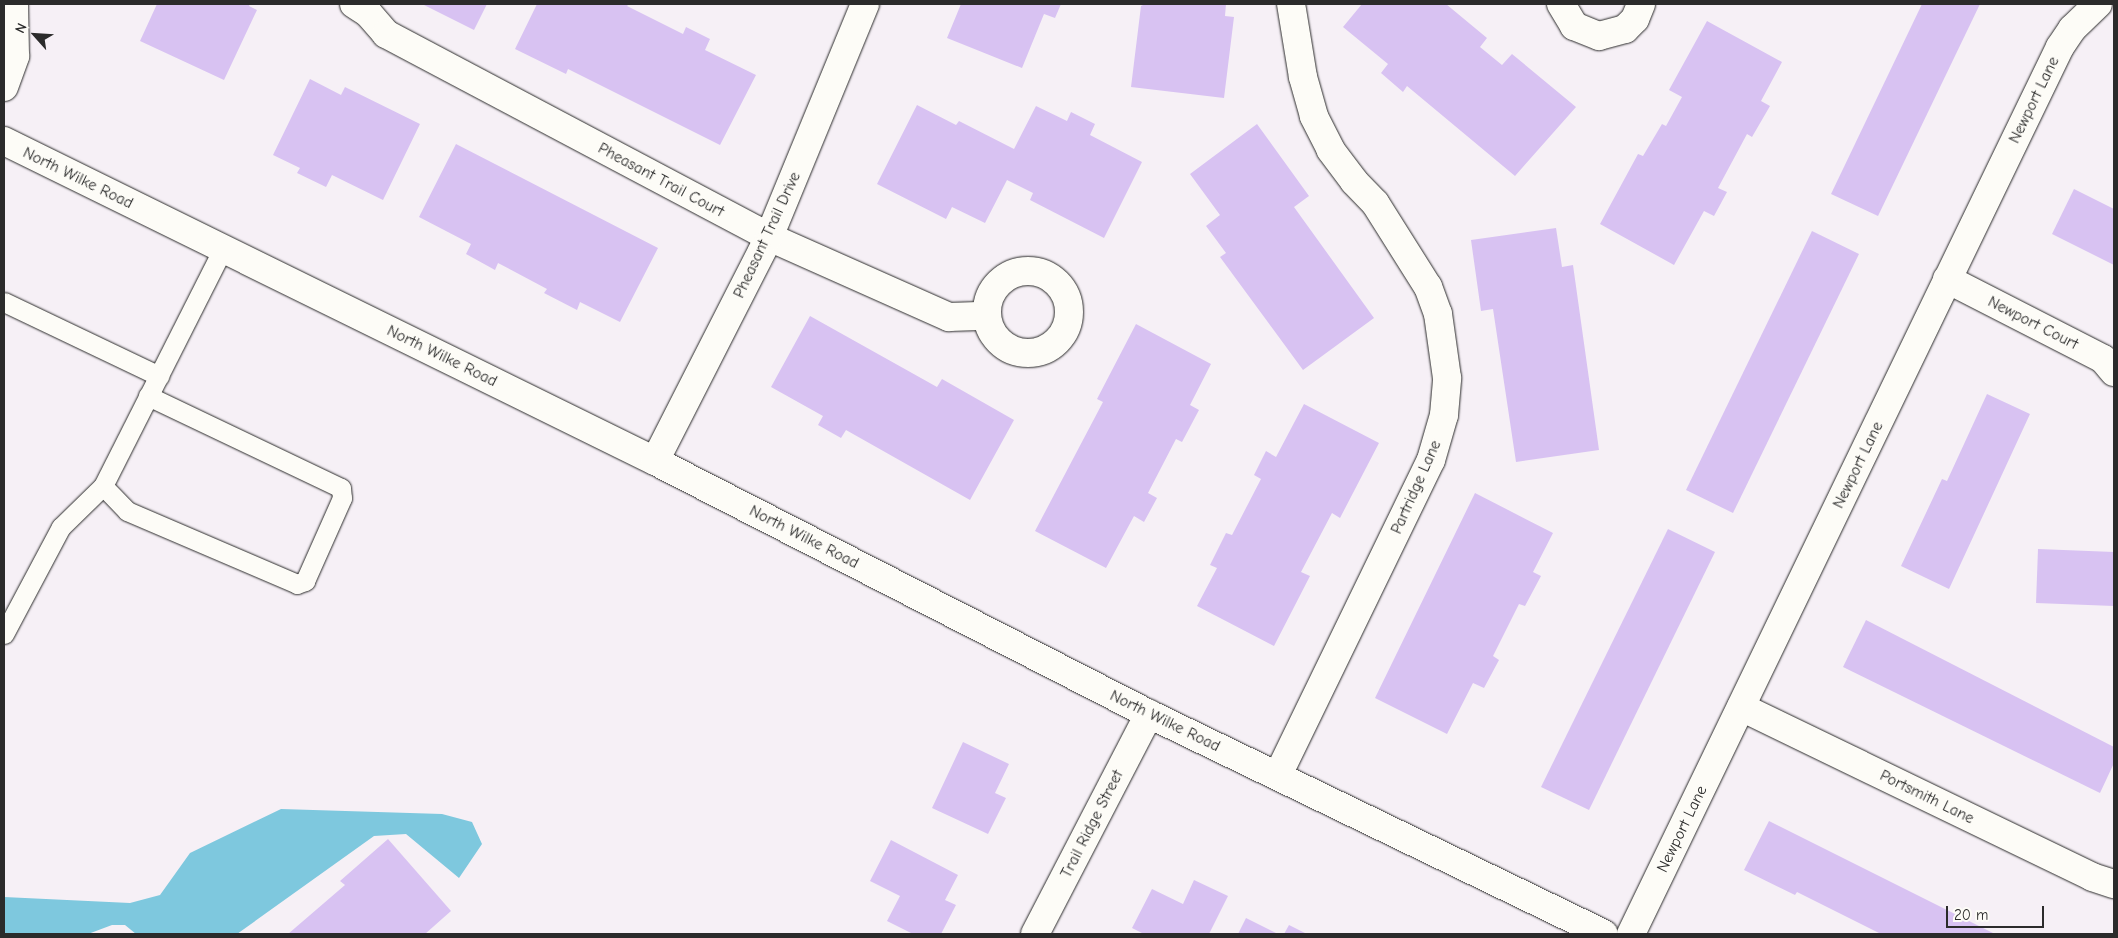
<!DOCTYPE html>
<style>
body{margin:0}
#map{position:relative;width:2118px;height:938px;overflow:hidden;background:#f6f0f6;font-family:"Comic Neue",sans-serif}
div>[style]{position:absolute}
.water>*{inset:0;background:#7ec8de}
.building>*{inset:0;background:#d8c2f2}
.roads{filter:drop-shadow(0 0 1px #2b2b2b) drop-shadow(0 0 1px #2b2b2b)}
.service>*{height:19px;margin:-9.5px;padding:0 9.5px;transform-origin:9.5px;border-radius:9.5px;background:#fdfcf7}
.minor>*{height:28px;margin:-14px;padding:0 14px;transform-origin:14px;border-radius:14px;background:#fdfcf7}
.minor>.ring{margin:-14px;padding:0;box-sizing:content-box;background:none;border:28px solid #fdfcf7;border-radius:50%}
.tertiary>*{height:28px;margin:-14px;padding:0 14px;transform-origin:14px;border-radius:14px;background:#fdfcf7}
span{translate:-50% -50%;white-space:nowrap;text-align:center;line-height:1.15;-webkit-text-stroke:4.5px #fdfcf7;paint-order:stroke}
.street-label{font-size:16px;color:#2b2b2b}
.frame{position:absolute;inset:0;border:5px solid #2b2b2b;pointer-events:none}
.north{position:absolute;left:10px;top:10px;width:50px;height:50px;-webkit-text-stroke:4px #fdfcf7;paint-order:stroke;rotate:296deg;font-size:14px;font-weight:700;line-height:20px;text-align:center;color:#2b2b2b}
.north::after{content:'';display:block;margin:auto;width:18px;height:22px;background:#2b2b2b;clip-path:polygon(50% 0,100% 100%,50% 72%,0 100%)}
.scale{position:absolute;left:1946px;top:906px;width:98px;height:22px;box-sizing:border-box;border:2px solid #2b2b2b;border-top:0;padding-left:6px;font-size:15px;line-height:18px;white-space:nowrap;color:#2b2b2b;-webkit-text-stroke:4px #fdfcf7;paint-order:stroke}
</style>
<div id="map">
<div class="water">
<i style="clip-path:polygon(281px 809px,442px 814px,472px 822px,482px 844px,459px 878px,406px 834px,374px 836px,237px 934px,136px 934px,125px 925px,112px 925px,88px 934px,4px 934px,4px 897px,130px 903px,160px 895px,190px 853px)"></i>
</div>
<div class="building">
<i style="clip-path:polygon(157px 4px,250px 4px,249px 6px,257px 10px,224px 80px,140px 41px)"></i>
<i style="clip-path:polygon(422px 4px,487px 4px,474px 30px)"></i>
<i style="clip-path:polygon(537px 4px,629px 4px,627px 6px,683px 34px,686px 27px,710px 39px,705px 50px,756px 75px,720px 145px,568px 69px,566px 74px,515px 49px)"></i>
<i style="clip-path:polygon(961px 4px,1061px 4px,1055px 18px,1044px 14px,1022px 68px,947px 38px)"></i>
<i style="clip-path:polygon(1145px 4px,1226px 4px,1225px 16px,1234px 17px,1224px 98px,1131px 87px,1141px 6px)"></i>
<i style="clip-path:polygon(1362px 4px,1446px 4px,1487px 38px,1480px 47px,1502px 65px,1512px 54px,1576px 107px,1515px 176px,1407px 86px,1403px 92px,1381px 73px,1388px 64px,1343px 27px)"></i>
<i style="clip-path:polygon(1922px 4px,1980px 4px,1878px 216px,1831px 194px)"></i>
<i style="clip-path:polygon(1707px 21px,1782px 62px,1761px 101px,1770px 106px,1752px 137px,1747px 134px,1718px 188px,1727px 192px,1714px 216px,1704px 211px,1674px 265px,1600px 224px,1638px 154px,1643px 156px,1662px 124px,1666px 126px,1682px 97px,1669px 90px)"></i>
<i style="clip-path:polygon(310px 79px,341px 95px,345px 87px,420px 124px,383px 200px,332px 175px,326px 187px,297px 173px,300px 168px,273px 155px)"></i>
<i style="clip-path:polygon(917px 105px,956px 125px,959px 121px,1014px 149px,1036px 106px,1067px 121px,1071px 112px,1095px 124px,1090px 135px,1142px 162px,1104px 238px,1030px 200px,1033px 193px,1007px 180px,985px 223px,952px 207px,946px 219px,877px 184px)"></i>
<i style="clip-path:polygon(1257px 124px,1309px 196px,1294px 207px,1374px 318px,1303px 370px,1220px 257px,1226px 253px,1206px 226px,1220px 215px,1190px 174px)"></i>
<i style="clip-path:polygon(456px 144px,658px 248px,620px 322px,580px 302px,577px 310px,544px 293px,547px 289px,498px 263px,495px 270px,466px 254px,471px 244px,419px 217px)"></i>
<i style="clip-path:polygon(2074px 189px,2114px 209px,2114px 265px,2052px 234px)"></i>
<i style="clip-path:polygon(1556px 228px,1562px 267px,1573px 265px,1599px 450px,1516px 462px,1493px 309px,1481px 311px,1471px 240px)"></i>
<i style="clip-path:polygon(1812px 231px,1859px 254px,1733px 513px,1686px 490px)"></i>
<i style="clip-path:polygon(810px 316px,937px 387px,942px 379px,1014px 420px,970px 500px,846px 430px,841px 438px,818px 425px,823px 416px,771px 387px)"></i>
<i style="clip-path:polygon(1136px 324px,1211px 364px,1190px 405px,1199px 410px,1182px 442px,1176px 439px,1148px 493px,1157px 498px,1144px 522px,1134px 516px,1106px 568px,1035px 531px,1103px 402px,1097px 399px)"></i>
<i style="clip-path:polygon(1987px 394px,2030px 414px,1949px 589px,1901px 566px,1942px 479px,1947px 481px)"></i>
<i style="clip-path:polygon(1304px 404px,1379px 443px,1340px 518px,1332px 513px,1301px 572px,1310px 576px,1274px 646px,1197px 606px,1217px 568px,1210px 565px,1226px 533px,1232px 535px,1261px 479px,1254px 475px,1266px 451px,1276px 457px)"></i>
<i style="clip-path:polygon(1475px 493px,1553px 533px,1533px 572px,1541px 576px,1525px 606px,1519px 604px,1493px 656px,1499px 660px,1484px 688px,1473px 683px,1447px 734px,1375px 698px)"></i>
<i style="clip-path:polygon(1668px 529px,1715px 552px,1589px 810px,1541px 787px)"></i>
<i style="clip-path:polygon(2038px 549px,2114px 552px,2114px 606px,2036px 603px)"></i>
<i style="clip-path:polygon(1866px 620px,2114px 747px,2114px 763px,2100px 793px,1843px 667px)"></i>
<i style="clip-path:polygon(963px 742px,1009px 764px,995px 793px,1006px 798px,988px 834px,932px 808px)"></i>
<i style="clip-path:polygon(1769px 821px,1995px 934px,1881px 934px,1797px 892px,1795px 895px,1744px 870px)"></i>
<i style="clip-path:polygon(388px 839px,451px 911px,425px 934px,288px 934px,345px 885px,340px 881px)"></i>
<i style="clip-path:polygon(891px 840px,958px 875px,945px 900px,956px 905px,941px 934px,913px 934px,887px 921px,900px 896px,870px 881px)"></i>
<i style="clip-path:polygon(1194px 880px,1228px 896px,1209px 934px,1144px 934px,1132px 928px,1152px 889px,1183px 904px)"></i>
<i style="clip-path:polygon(1246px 918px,1278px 934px,1238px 934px)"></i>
<i style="clip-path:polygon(1289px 925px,1307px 934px,1284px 934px)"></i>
</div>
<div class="roads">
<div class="service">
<i style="left:4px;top:302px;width:172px;rotate:25.5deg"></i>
<i style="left:103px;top:486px;width:35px;rotate:46deg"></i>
<i style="left:127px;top:511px;width:185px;rotate:23.2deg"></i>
<i style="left:297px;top:584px;width:9px;rotate:-21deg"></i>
<i style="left:305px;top:581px;width:91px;rotate:-66deg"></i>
<i style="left:342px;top:498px;width:10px;rotate:-96deg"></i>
<i style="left:341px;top:488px;width:214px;rotate:-154.5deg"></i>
<i style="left:4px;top:634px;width:121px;rotate:-62deg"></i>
<i style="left:61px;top:527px;width:59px;rotate:-44.3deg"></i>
<i style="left:103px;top:486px;width:267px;rotate:-63.2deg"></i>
</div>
<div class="minor">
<i style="left:354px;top:4px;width:17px;rotate:33deg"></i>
<i style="left:368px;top:13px;width:28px;rotate:49deg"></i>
<i style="left:386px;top:34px;width:433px;rotate:27.9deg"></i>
<i style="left:769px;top:237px;width:197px;rotate:24deg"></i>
<i style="left:949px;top:317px;width:37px;rotate:-2deg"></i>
<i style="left:1561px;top:4px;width:26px;rotate:59deg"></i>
<i style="left:1574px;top:26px;width:27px;rotate:22deg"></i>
<i style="left:1599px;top:36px;width:27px;rotate:-15deg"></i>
<i style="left:1625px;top:29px;width:14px;rotate:-45deg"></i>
<i style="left:1635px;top:19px;width:16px;rotate:-68deg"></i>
<i style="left:4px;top:87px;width:33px;rotate:-70deg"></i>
<i style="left:15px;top:56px;width:52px;rotate:-91.1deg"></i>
<i class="ring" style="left:987px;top:271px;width:54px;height:54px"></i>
<i style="left:1947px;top:279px;width:175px;rotate:27.1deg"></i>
<i style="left:2103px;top:359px;width:17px;rotate:50deg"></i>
<i style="left:655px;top:461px;width:251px;rotate:-63deg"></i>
<i style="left:769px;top:237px;width:252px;rotate:-67.6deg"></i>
<i style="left:1741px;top:707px;width:390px;rotate:25.8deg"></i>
<i style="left:2092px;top:877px;width:23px;rotate:18deg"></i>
<i style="left:1278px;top:775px;width:350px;rotate:-64.1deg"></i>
<i style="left:1431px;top:460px;width:47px;rotate:-73.9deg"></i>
<i style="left:1444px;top:415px;width:37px;rotate:-85deg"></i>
<i style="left:1447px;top:378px;width:65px;rotate:-98deg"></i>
<i style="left:1438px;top:314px;width:29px;rotate:-110deg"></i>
<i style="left:1428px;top:287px;width:99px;rotate:-122.2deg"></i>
<i style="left:1375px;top:203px;width:30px;rotate:-134deg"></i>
<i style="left:1354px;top:181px;width:39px;rotate:-127deg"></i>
<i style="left:1331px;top:150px;width:38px;rotate:-117deg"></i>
<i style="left:1314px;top:116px;width:41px;rotate:-105.8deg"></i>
<i style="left:1303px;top:77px;width:74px;rotate:-99.3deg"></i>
<i style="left:1035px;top:934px;width:248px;rotate:-62.6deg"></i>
<i style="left:1631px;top:934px;width:985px;rotate:-64.19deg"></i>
<i style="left:2060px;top:47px;width:22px;rotate:-56deg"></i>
<i style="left:2072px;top:29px;width:36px;rotate:-44deg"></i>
</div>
<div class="tertiary">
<i style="left:4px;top:141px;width:725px;rotate:26.18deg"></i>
<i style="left:655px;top:461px;width:555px;rotate:27.12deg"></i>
<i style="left:1149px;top:714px;width:505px;rotate:25.8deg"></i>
</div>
</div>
<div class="street-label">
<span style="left:2034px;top:100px;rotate:-64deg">Newport Lane</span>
<span style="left:78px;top:178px;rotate:26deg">North Wilke Road</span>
<span style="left:661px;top:180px;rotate:28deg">Pheasant Trail Court</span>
<span style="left:767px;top:235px;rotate:-65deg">Pheasant Trail Drive</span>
<span style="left:2033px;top:323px;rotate:27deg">Newport Court</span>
<span style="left:442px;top:356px;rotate:26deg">North Wilke Road</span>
<span style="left:1858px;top:465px;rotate:-64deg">Newport Lane</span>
<span style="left:1416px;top:487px;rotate:-66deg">Partridge Lane</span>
<span style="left:804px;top:537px;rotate:27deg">North Wilke Road</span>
<span style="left:1165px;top:721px;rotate:26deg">North Wilke Road</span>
<span style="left:1927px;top:797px;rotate:26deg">Portsmith Lane</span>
<span style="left:1092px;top:824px;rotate:-63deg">Trail Ridge Street</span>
<span style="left:1682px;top:829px;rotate:-64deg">Newport Lane</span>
</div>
<div class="frame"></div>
<div class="north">N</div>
<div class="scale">20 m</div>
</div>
